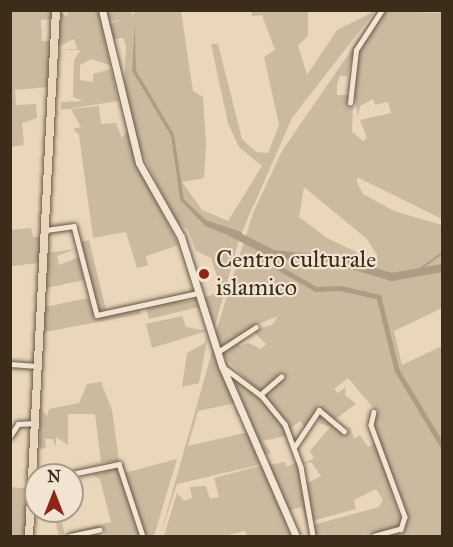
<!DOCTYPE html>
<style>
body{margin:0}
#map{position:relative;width:453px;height:547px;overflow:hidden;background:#e9d6bb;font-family:"IM FELL Great Primer",serif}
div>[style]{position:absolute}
.green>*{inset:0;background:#cbb9a0}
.water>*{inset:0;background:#ae9d84}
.stream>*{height:1.5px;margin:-0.75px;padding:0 0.75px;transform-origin:0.75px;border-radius:0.75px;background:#ae9d84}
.canal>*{height:4.5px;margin:-2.25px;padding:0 2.25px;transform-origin:2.25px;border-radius:2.25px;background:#ae9d84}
.river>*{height:8px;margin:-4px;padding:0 4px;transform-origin:4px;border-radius:4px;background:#ae9d84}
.roads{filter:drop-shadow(0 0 2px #665742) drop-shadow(0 0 2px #665742)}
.street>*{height:4.5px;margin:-2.25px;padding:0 2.25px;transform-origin:2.25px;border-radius:2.25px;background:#f1e4d3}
.secondary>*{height:7px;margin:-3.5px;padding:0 3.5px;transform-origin:3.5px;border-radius:3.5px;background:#f1e4d3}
.primary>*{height:8px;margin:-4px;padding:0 4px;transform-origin:4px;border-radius:4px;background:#e9d6bb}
.dots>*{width:16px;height:16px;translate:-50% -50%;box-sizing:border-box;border:3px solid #f1e4d3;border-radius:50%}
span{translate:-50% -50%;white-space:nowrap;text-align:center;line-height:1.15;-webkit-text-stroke:4.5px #f1e4d3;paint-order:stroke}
.poi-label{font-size:24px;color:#3b2d1a}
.left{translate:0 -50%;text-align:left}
.frame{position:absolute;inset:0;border:12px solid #3b2d1a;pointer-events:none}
.north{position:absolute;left:24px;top:463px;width:60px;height:60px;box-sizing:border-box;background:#f1e4d3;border:2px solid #a89b89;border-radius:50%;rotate:0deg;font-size:16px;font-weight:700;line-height:24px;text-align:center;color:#3b2d1a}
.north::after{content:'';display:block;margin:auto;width:21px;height:27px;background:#8f2418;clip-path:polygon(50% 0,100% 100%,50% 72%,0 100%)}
</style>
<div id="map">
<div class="green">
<i style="clip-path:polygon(10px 11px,52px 11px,51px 19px,41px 20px,42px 41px,50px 42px,47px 87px,15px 90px,16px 105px,36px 104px,37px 118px,22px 123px,24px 145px,11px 147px)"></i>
<i style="clip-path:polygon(60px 11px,66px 17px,68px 11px,99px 11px,110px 65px,91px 59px,80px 65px,80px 80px,93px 82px,93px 74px,111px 69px,118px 101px,61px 110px,61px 102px,83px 101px,73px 97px,74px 60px,81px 50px,60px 50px,77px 49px,74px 39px,58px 47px)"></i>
<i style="clip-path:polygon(104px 11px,132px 11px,132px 16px,135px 11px,181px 11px,193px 91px,203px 97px,206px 145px,204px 178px,182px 182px,202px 210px,228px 221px,262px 166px,239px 147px,228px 123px,211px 44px,218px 44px,242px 139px,256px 152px,268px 153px,279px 125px,264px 57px,275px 50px,262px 15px,252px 16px,251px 11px,308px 11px,308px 36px,298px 45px,307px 75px,337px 30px,375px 11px,292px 118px,242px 232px,206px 220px,184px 199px,174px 134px,136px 70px,135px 18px,132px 71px,171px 136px,180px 200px,205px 226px,239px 240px,213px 333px,202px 299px,218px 292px,217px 276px,211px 258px,196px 251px,188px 230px,176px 221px,135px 139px,124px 92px,126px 46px,123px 38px,110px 40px,106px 24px,123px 20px,106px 22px)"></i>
<i style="clip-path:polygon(evenodd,378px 11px,355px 47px,347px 76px,340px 76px,337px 84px,337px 95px,347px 95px,353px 106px,352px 132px,363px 141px,367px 138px,360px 120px,391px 113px,388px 102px,375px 105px,373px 99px,360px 106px,358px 116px,352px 84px,358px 51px,384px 11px,442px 13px,442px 219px,357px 177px,357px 182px,363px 194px,394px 211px,442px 225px,442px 308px,394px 331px,402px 365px,442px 346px,441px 536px,379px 536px,405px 527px,404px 506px,374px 433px,376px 411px,348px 378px,334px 389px,338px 393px,346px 387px,345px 395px,356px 404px,334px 420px,317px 409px,324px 403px,318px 406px,304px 436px,296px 444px,306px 429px,300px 421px,291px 428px,293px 438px,276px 409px,220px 353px,247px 333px,239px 346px,249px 343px,261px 349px,266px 344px,252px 330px,272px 325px,278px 316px,254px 326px,219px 350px,214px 338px,253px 213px,282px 151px,378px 11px,304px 187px,367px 239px,377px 255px,375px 261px,327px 238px,299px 217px,304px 187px)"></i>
<i style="clip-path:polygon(99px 106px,101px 124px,116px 123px,122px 138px,127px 131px,139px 169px,179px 245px,146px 256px,148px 265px,137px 268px,126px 232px,93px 238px,79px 135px,73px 129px,81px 127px,71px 109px)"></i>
<i style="clip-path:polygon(31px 228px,33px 237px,41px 237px,39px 263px,11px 266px,10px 230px)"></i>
<i style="clip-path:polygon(89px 240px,106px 310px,94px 313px,77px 243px)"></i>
<i style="clip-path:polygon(75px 249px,57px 256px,59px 265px,79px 257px,84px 280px,46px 288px,48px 253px)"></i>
<i style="clip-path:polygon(193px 296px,179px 303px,197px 299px,199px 307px,149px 319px,146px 307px)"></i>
<i style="clip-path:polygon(88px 298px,95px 317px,139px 308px,141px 314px,44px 332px,45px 307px)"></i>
<i style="clip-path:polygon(182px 316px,186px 327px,207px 331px,152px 348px,146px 324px)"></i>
<i style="clip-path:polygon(208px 335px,199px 383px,182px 387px,187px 353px,205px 343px)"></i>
<i style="clip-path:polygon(213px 348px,235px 403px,198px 411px,188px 446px,248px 432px,262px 464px,177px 484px,160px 536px)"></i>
<i style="clip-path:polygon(232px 374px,259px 396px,283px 424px,290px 443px,285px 436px,263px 441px,271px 453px,263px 455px)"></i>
<i style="clip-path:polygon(101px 382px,112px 410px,119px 461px,101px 462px,95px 414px,68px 414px,68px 445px,56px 437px,56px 447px,53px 439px,45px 439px,46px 448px,40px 449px,40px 407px,47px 416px,49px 409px,79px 403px,87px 384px)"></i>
<i style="clip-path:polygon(319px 412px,345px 432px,350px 427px,354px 439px,360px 435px,368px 447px,376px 443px,403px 526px,373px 536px,315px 536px,313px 525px,379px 507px,383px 500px,376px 489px,354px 500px,356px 509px,312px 521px,307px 483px,321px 476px,311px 462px,303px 464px,314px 458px,310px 451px,330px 427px,319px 423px)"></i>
<i style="clip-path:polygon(177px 459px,154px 536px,145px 536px,124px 473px)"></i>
<i style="clip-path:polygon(298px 461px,309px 528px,302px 507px,290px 510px,302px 536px,268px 465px,285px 462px,287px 467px)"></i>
<i style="clip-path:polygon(117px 465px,142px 536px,105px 536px,103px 528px,59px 536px,53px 511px,59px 511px,65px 534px,111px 522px,100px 479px,93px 475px,105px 472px,104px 466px)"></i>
<i style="clip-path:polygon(263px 465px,295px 536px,247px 536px,245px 531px,225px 536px,164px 536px,177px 493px,184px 501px,192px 498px,190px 487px,206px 486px,210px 499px,219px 497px,214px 478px)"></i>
<i style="clip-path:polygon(11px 487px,29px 489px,26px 536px,11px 536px)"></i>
</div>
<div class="water">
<i style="clip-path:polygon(135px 18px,136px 70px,174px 134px,184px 199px,206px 220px,242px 232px,239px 240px,205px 226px,180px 200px,171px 136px,132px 71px)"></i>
</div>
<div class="stream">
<i style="left:410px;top:276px;width:39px;rotate:-35deg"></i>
</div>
<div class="canal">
<i style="left:271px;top:253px;width:14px;rotate:69deg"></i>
<i style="left:276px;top:266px;width:46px;rotate:29.9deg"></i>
<i style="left:316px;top:289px;width:25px;rotate:-2deg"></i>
<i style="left:341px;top:288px;width:39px;rotate:13deg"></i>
<i style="left:379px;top:297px;width:75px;rotate:76.1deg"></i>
<i style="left:397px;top:370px;width:87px;rotate:59deg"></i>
</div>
<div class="river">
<i style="left:232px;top:233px;width:46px;rotate:27.1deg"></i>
<i style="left:273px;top:254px;width:61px;rotate:5.6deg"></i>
<i style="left:334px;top:260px;width:60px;rotate:16.3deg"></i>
<i style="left:392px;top:277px;width:51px;rotate:-10.2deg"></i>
</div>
<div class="roads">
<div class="street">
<i style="left:350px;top:103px;width:53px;rotate:-83.5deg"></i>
<i style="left:356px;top:50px;width:48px;rotate:-57deg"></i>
<i style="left:46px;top:230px;width:28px;rotate:-8deg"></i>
<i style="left:74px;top:226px;width:92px;rotate:75.5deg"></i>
<i style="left:97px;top:315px;width:103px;rotate:-12.3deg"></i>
<i style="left:218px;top:352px;width:45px;rotate:-33.3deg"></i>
<i style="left:10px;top:364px;width:27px;rotate:4deg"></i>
<i style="left:222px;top:366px;width:50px;rotate:36.9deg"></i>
<i style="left:262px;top:396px;width:36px;rotate:51deg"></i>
<i style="left:285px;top:424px;width:46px;rotate:69.6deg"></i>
<i style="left:301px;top:467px;width:70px;rotate:80.1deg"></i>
<i style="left:260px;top:395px;width:28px;rotate:-41deg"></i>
<i style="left:374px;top:412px;width:13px;rotate:103deg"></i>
<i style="left:371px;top:425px;width:98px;rotate:69.7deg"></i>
<i style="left:405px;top:517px;width:13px;rotate:108deg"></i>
<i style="left:401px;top:529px;width:27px;rotate:165deg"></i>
<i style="left:10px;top:436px;width:14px;rotate:-56deg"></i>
<i style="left:18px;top:424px;width:17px;rotate:-3deg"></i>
<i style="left:295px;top:446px;width:43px;rotate:-56.3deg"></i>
<i style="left:319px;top:410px;width:33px;rotate:40deg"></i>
<i style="left:67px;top:475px;width:53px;rotate:-11.9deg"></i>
<i style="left:119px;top:464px;width:76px;rotate:71.6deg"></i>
<i style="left:70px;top:536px;width:30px;rotate:-12deg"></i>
</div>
<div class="secondary">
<i style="left:102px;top:10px;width:157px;rotate:76.4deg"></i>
<i style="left:139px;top:163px;width:85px;rotate:60.4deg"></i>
<i style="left:181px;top:237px;width:135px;rotate:72.4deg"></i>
<i style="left:222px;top:366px;width:185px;rotate:66.5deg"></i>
</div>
<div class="primary">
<i style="left:29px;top:536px;width:527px;rotate:-87.06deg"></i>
</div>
</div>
<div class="dots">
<i style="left:204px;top:274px;background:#8f2418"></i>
</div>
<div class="poi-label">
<span class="left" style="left:216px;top:274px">Centro culturale<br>islamico</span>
</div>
<div class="frame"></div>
<div class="north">N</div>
</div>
